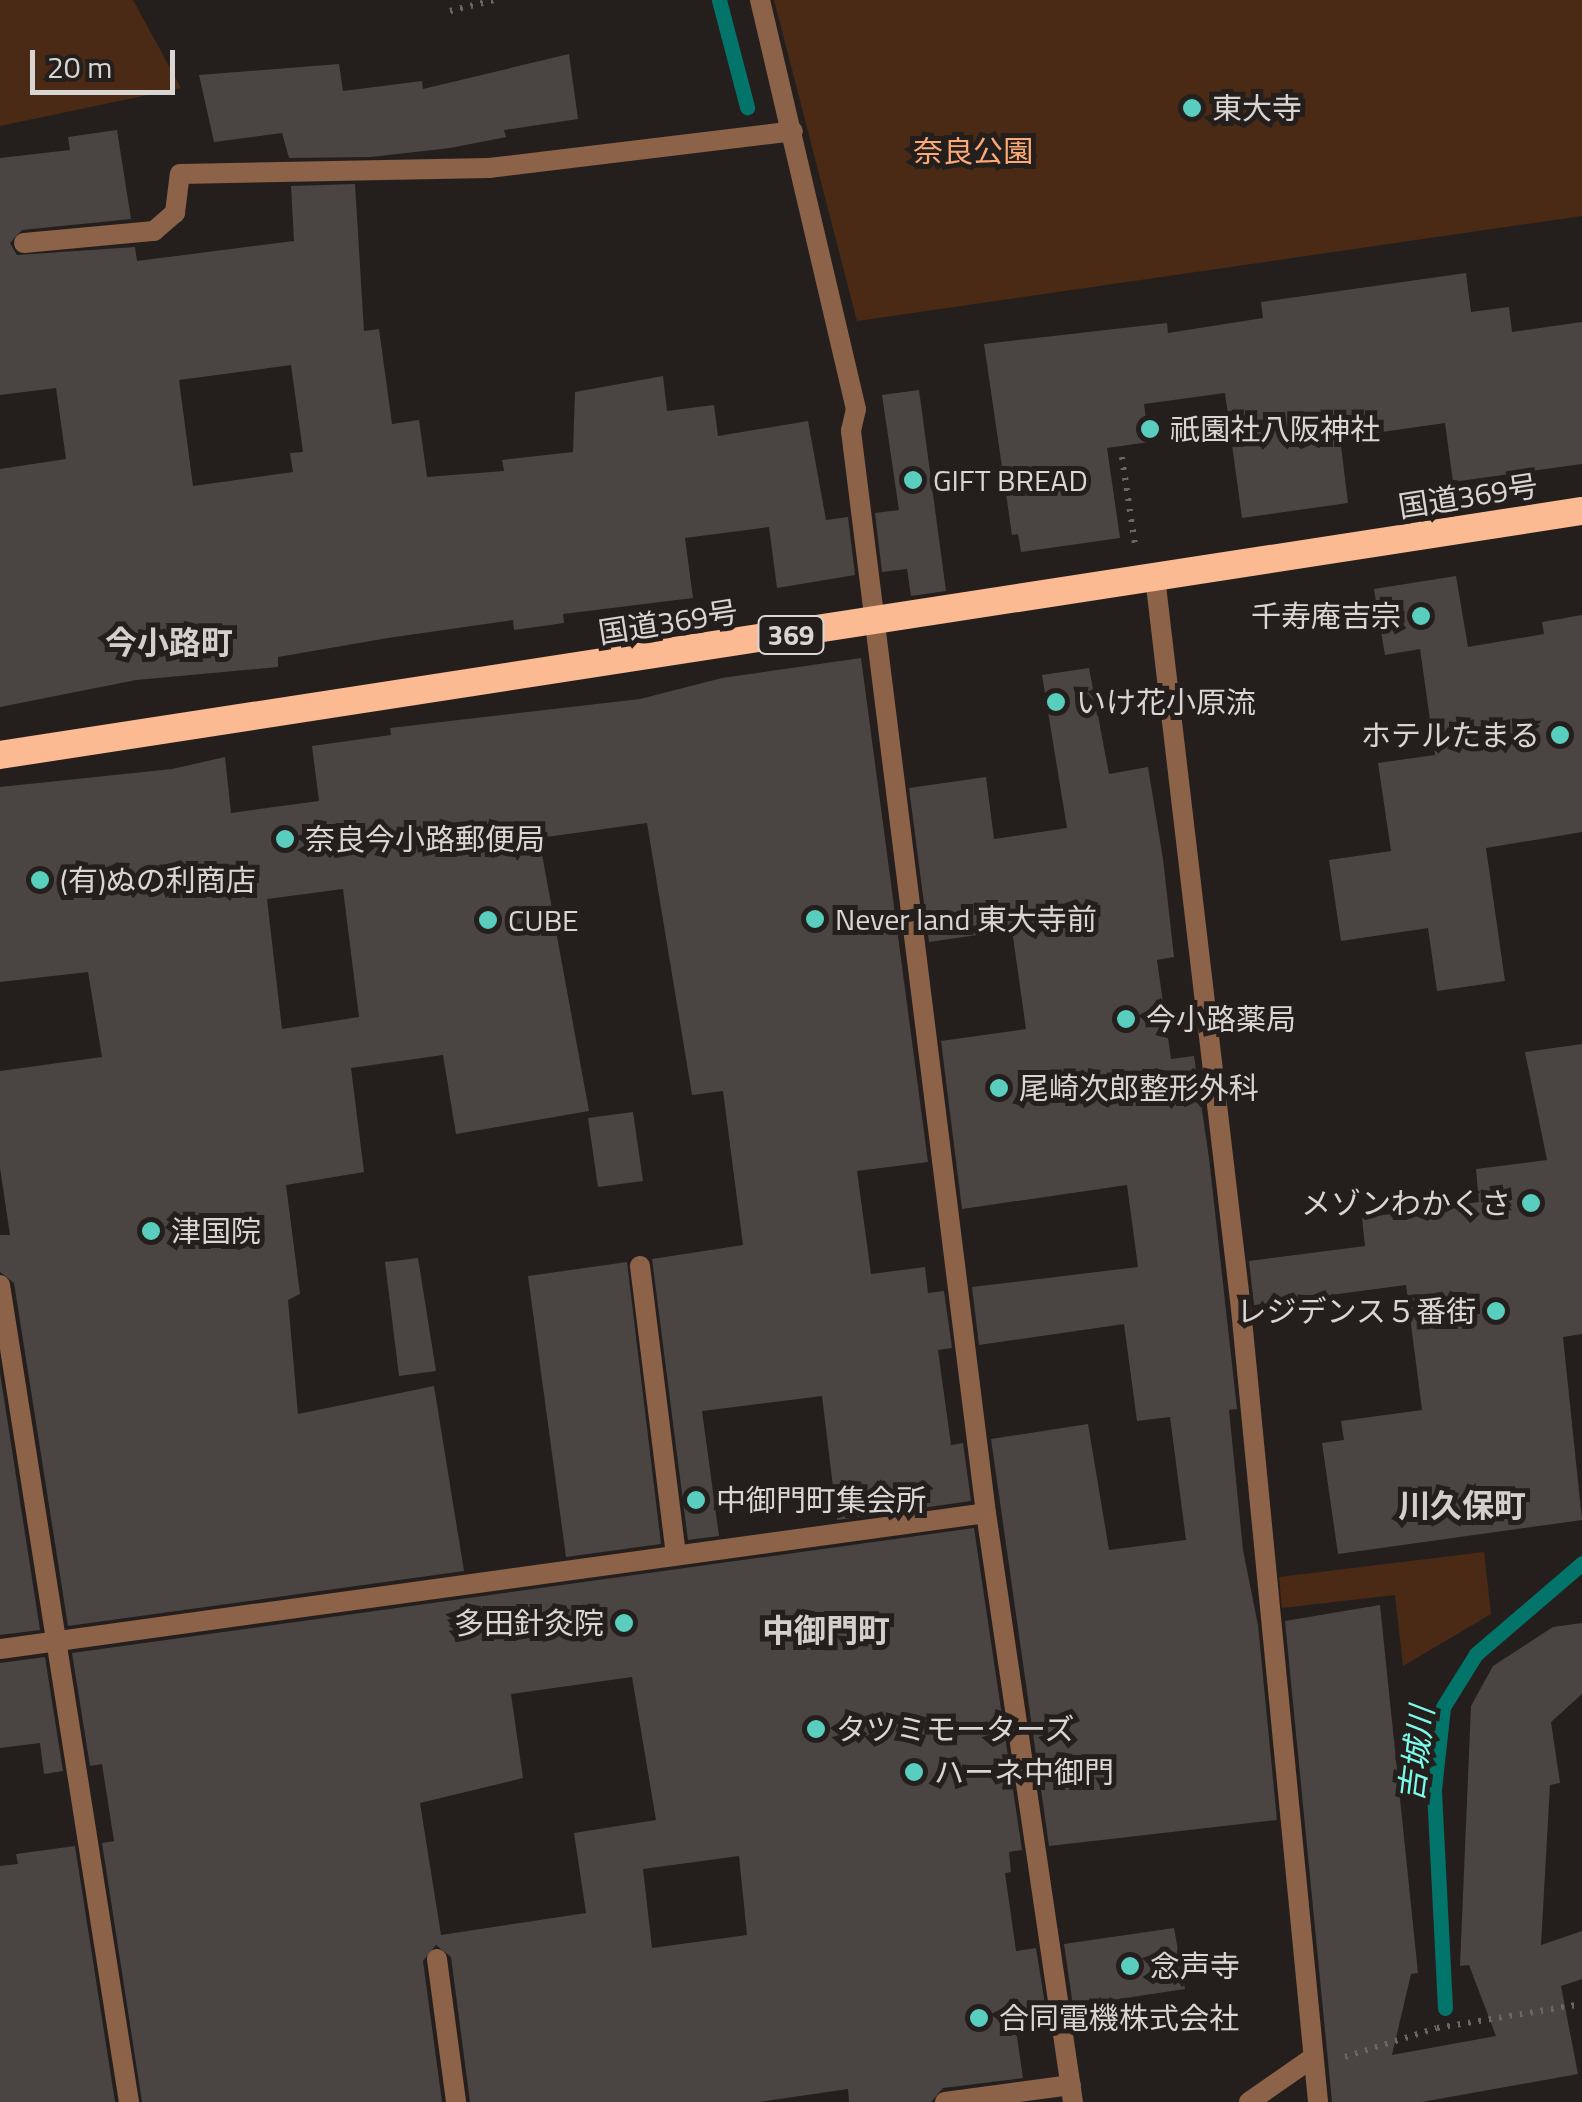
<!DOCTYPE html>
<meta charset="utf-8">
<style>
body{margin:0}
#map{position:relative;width:1582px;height:2102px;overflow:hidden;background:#241f1d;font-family:"Titillium Web","Noto Sans JP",sans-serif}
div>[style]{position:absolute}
.green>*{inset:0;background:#4a2a15}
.stream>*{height:15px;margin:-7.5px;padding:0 7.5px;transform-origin:7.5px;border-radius:7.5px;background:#027469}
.building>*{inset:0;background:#4a4542}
.path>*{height:6px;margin-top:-3px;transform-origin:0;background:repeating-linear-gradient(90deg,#6b6664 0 2.5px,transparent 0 10.5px)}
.service>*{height:20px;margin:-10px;padding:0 10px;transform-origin:10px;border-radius:10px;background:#8c6248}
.minor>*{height:20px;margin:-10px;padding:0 10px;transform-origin:10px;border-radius:10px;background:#8c6248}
.trunk>*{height:28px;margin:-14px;padding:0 14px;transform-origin:14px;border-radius:14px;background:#fbba92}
.dots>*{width:28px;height:28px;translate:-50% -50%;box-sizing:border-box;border:5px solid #241f1d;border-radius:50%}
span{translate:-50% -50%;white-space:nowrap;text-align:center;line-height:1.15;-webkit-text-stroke:10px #241f1d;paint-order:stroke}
.shield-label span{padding:2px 8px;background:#241f1d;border:2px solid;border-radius:8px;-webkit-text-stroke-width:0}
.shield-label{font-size:28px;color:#d8d5d3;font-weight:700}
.poi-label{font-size:30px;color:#d8d5d3}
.left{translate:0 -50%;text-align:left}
.right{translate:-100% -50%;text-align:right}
.park-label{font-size:30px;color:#fca976}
.street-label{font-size:30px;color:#d8d5d3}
.neighbourhood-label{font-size:32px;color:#d5cfcb;font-weight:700}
.water-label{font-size:32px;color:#7afce9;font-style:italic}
.scale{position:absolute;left:30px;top:50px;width:145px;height:45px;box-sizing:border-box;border:5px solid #d8d5d3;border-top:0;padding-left:12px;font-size:30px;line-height:35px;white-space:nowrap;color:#d8d5d3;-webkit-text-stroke:8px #241f1d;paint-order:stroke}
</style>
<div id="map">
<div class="green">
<i style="clip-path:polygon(0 0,133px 0,181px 88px,0 126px)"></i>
<i style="clip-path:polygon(774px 0,1582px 0,1582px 216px,857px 321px)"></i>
<i style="clip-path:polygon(1484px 1552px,1491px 1614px,1403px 1666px,1395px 1595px,1282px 1608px,1279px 1577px)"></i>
</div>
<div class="stream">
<i style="left:719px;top:0;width:111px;rotate:75.3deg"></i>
<i style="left:1445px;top:2008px;width:219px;rotate:-92.9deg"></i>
<i style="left:1434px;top:1789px;width:82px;rotate:-83.7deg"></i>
<i style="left:1443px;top:1707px;width:62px;rotate:-58.1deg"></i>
<i style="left:1476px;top:1654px;width:140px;rotate:-40.6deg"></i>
</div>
<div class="building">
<i style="clip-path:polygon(569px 54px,578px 119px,504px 130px,506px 137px,450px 148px,371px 157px,289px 158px,282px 133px,214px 142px,199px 75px,339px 64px,343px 91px,422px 81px,423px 89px)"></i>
<i style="clip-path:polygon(evenodd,117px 130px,131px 219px,22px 230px,10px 243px,17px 255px,135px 247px,137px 261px,294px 241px,291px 186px,355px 184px,364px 331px,379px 329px,392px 424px,419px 420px,427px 477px,504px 471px,502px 460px,573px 452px,575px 392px,663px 376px,667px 411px,714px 405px,718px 436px,808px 421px,826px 520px,848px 517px,855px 575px,777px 588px,769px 527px,685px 538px,693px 598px,563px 614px,564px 623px,514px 630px,513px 620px,388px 638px,278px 657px,278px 667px,136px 680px,0 707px,0 469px,66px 459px,56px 388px,0 395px,0 158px,70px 150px,68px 137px,117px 130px,291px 365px,303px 452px,290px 453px,293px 472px,193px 486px,179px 380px,291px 365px)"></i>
<i style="clip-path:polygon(1466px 273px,1471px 312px,1509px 307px,1512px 332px,1582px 322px,1582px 464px,1453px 482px,1445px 423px,1340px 438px,1348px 503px,1242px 518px,1225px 393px,1144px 404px,1149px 442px,1107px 448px,1120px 538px,1021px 552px,1018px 534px,1012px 535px,984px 344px,1167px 323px,1168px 333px,1263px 318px,1261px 302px)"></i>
<i style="clip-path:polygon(919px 390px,946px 591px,911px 596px,907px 569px,882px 572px,875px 513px,899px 510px,882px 395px)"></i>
<i style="clip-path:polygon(1456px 576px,1468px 647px,1544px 634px,1542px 622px,1582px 615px,1582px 832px,1486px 848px,1505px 981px,1437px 991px,1428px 928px,1341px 941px,1329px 860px,1391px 851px,1378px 763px,1435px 755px,1420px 649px,1385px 655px,1374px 589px)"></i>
<i style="clip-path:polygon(evenodd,861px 658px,928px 1162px,857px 1171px,871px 1274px,925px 1267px,928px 1293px,944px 1291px,952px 1348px,938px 1350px,951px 1445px,963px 1443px,971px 1501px,837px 1520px,822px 1396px,702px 1411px,719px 1536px,688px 1540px,652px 1259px,743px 1245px,723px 1091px,692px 1095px,647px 823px,539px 838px,589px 1111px,456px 1134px,443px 1055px,351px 1068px,364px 1172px,286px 1185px,300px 1294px,288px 1300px,298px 1414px,434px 1386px,464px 1571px,68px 1626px,14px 1283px,0 1272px,0 1235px,10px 1235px,0 1168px,0 1071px,102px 1057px,88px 972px,0 982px,0 787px,172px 769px,225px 757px,231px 813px,319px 801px,312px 746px,391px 735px,390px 728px,640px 699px,722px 678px,861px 658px,343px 889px,359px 1017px,282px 1029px,267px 899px,343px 889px)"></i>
<i style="clip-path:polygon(1089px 668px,1109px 774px,1148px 767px,1163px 859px,1174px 957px,1157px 960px,1171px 1059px,1194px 1056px,1209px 1158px,1237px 1409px,1229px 1410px,1243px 1550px,1258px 1625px,1277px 1820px,1049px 1846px,991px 1439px,1088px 1424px,1109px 1550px,1186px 1540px,1170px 1417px,1137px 1421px,1124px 1324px,979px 1345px,972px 1287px,1138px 1267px,1127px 1185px,962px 1209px,941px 1041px,1026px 1029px,1012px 930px,929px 942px,909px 788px,986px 777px,994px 839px,1067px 828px,1042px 675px)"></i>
<i style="clip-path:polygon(1582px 1044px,1582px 1334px,1563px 1337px,1582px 1520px,1338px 1554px,1322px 1443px,1344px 1440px,1341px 1421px,1422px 1410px,1406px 1285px,1254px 1305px,1249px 1261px,1365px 1246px,1362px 1218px,1479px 1202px,1476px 1169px,1547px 1160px,1525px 1052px)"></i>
<i style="clip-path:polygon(633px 1112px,643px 1181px,598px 1187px,588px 1118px)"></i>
<i style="clip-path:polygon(418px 1258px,436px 1371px,399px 1376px,385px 1262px)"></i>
<i style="clip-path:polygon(627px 1262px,661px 1544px,566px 1557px,528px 1276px)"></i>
<i style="clip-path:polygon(0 1373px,40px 1630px,0 1635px)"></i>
<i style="clip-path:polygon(evenodd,974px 1528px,1022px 1850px,1009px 1852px,1011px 1872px,1005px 1873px,1016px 1951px,1036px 1948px,1046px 2011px,1014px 2016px,1023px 2078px,943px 2088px,931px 2102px,849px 2102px,848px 2089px,759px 2102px,470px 2102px,451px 1957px,436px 1945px,423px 1961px,442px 2102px,142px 2102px,102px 1843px,114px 1841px,102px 1764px,90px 1766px,72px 1653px,974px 1528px,632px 1677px,656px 1820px,574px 1833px,586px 1913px,441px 1935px,420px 1803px,523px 1778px,511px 1694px,632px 1677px,974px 1528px,739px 1856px,747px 1935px,652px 1948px,643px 1869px,739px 1856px)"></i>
<i style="clip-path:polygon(1380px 1605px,1418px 1973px,1411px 1974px,1392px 2055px,1496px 2036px,1469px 1965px,1460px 1966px,1471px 1706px,1493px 1666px,1553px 1627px,1582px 1623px,1582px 1694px,1551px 1722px,1560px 1783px,1550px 1785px,1541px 1945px,1582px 1931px,1582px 1979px,1561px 1986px,1578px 2074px,1422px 2102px,1332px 2102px,1285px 1621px)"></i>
<i style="clip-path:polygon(45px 1657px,63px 1771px,44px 1774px,40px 1743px,0 1748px,0 1663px)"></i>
<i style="clip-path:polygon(75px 1846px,115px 2102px,0 2102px,0 1866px,18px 1864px,16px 1854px)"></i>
<i style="clip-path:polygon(1174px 1928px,1185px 1989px,1073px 2006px,1064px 1944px)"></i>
</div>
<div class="path">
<i style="left:450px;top:11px;width:45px;rotate:-14deg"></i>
<i style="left:1122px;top:457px;width:89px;rotate:81.6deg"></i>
<i style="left:1345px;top:2057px;width:96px;rotate:-17.5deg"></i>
<i style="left:1437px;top:2028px;width:147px;rotate:-9.4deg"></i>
</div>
<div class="service">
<i style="left:640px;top:1266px;width:290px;rotate:82.9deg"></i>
<i style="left:437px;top:1959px;width:144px;rotate:82.4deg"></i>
</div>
<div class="minor">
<i style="left:760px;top:0;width:420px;rotate:76.8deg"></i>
<i style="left:856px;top:409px;width:23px;rotate:103deg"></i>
<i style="left:851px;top:431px;width:1090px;rotate:82.89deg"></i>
<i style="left:986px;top:1513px;width:595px;rotate:81.6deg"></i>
<i style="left:24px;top:243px;width:131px;rotate:-5.3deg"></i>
<i style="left:154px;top:231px;width:28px;rotate:-41deg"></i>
<i style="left:175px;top:213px;width:39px;rotate:-83deg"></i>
<i style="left:180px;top:174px;width:309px;rotate:-1.1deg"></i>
<i style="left:489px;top:168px;width:306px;rotate:-6.9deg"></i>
<i style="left:1155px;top:577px;width:737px;rotate:83.3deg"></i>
<i style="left:1241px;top:1309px;width:797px;rotate:84.45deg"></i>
<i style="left:0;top:1285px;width:827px;rotate:81.03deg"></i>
<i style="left:0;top:1649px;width:995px;rotate:-7.85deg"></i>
<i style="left:945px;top:2102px;width:127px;rotate:-7.7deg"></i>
<i style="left:1249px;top:2102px;width:77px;rotate:-34.9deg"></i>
</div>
<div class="trunk">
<i style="left:0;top:755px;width:1601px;rotate:-8.77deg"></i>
</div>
<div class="dots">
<i style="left:1192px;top:108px;background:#59cebe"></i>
<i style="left:1150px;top:429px;background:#59cebe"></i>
<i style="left:913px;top:480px;background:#59cebe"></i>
<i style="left:1421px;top:616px;background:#59cebe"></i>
<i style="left:1056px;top:702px;background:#59cebe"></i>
<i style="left:1560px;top:735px;background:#59cebe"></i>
<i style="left:285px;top:839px;background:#59cebe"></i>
<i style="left:40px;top:880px;background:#59cebe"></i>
<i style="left:815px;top:919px;background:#59cebe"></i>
<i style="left:488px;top:920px;background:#59cebe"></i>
<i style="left:1126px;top:1019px;background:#59cebe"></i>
<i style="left:999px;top:1088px;background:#59cebe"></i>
<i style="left:1531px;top:1203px;background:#59cebe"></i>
<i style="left:151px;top:1231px;background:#59cebe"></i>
<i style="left:1496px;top:1311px;background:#59cebe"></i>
<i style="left:696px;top:1500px;background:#59cebe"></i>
<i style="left:624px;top:1623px;background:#59cebe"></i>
<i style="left:816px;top:1729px;background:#59cebe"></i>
<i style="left:914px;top:1772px;background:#59cebe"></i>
<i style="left:1130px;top:1966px;background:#59cebe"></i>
<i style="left:979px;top:2018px;background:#59cebe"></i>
</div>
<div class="shield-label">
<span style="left:791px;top:635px">369</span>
</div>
<div class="poi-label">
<span class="left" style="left:1212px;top:108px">東大寺</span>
<span class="left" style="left:1170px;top:429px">祇園社八阪神社</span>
<span class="left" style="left:933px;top:480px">GIFT BREAD</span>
<span class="right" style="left:1401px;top:616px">千寿庵吉宗</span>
<span class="left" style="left:1076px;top:702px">いけ花小原流</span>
<span class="right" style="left:1540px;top:735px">ホテルたまる</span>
<span class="left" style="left:305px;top:839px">奈良今小路郵便局</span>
<span class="left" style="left:60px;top:880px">(有)ぬの利商店</span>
<span class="left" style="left:835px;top:919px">Never land 東大寺前</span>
<span class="left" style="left:508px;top:920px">CUBE</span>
<span class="left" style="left:1146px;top:1019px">今小路薬局</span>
<span class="left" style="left:1019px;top:1088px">尾崎次郎整形外科</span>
<span class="right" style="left:1511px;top:1203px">メゾンわかくさ</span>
<span class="left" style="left:171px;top:1231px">津国院</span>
<span class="right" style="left:1476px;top:1311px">レジデンス５番街</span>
<span class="left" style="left:716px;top:1500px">中御門町集会所</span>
<span class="right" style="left:604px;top:1623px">多田針灸院</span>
<span class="left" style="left:836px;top:1729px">タツミモーターズ</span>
<span class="left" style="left:934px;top:1772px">ハーネ中御門</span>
<span class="left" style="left:1150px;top:1966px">念声寺</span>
<span class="left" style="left:999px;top:2018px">合同電機株式会社</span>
</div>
<div class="park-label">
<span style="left:973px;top:151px">奈良公園</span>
</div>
<div class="street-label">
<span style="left:1468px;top:496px;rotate:-9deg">国道369号</span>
<span style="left:668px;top:622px;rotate:-9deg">国道369号</span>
</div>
<div class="neighbourhood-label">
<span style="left:169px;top:642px">今小路町</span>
<span style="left:1462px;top:1505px">川久保町</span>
<span style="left:826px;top:1630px">中御門町</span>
</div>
<div class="water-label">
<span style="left:1416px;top:1754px;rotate:-83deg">吉城川</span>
</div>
<div class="scale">20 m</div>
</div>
